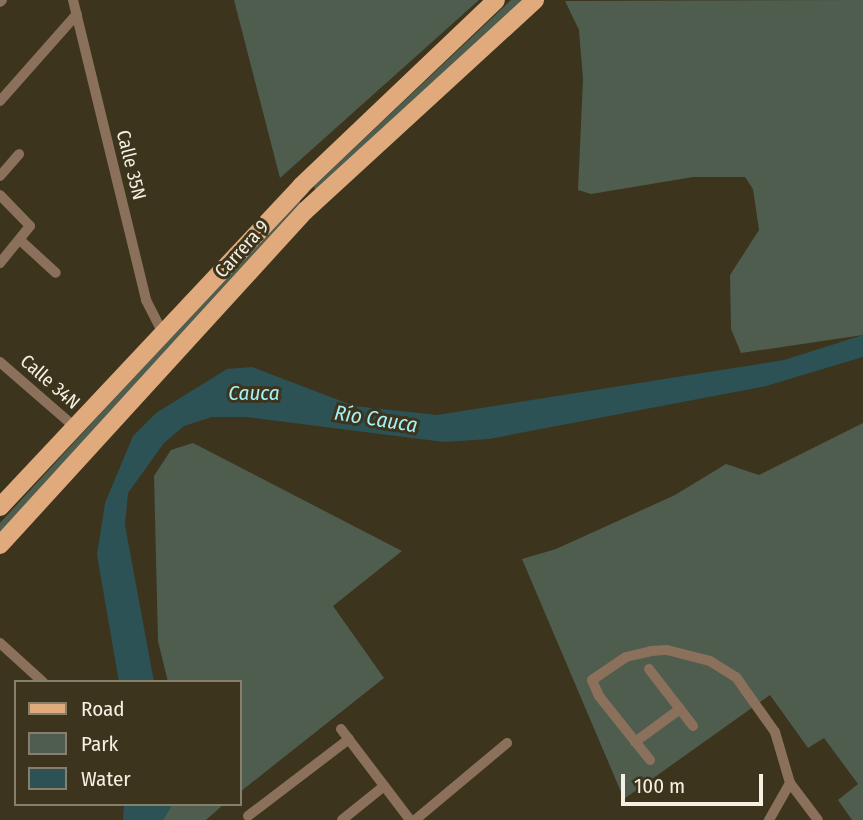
<!DOCTYPE html>
<meta charset="utf-8">
<style>
body{margin:0}
#map{position:relative;width:863px;height:820px;overflow:hidden;background:#3c341d;font-family:"Fira Sans Condensed",sans-serif}
div>[style]{position:absolute}
.green>*{inset:0;background:#4f5d4f}
.water>*{inset:0;background:#2c5255}
.minor>*{height:10px;margin:-5px;padding:0 5px;transform-origin:5px;border-radius:5px;background:#8b705b}
.primary>*{height:18px;margin:-9px;padding:0 9px;transform-origin:9px;border-radius:9px;background:#e1aa7d}
span{translate:-50% -50%;white-space:nowrap;text-align:center;line-height:1.15;-webkit-text-stroke:6px #3c341d;paint-order:stroke}
.street-label{font-size:19px;color:#f5f0e2}
.water-label{font-size:21px;color:#a6f0f6;font-style:italic}
.legend{position:absolute;left:14px;top:680px;width:228px;height:126px;box-sizing:border-box;background:#3c341d;border:2px solid #867f6c;margin:0;padding:9px 12px;list-style:none;font-size:21px;color:#f5f0e2}
.legend li{display:flex;align-items:center;gap:14px;height:35px}
.legend b{width:35px;border:2px solid #867f6c}
.scale{position:absolute;left:621px;top:774px;width:142px;height:32px;box-sizing:border-box;border:4px solid #f5f0e2;border-top:0;padding-left:9px;font-size:21px;line-height:24px;white-space:nowrap;color:#f5f0e2;-webkit-text-stroke:5px #3c341d;paint-order:stroke}
</style>
<div id="map">
<div class="green">
<i style="clip-path:polygon(234px 0,479px 0,280px 178px)"></i>
<i style="clip-path:polygon(511px 0,528px 0,316px 193px,314px 186px)"></i>
<i style="clip-path:polygon(863px 0,863px 335px,741px 353px,731px 329px,730px 275px,759px 230px,753px 189px,745px 177px,693px 177px,591px 194px,578px 190px,583px 79px,579px 30px,565px 1px)"></i>
<i style="clip-path:polygon(300px 196px,300px 205px,0 535px,0 523px)"></i>
<i style="clip-path:polygon(863px 423px,863px 820px,852px 820px,838px 800px,858px 784px,824px 738px,808px 748px,770px 695px,624px 799px,522px 559px,556px 549px,675px 495px,726px 464px,759px 475px)"></i>
<i style="clip-path:polygon(193px 443px,402px 551px,333px 606px,384px 678px,240px 792px,240px 682px,168px 682px,158px 641px,154px 476px,171px 450px)"></i>
<i style="clip-path:polygon(169px 804px,224px 804px,206px 820px,161px 820px)"></i>
</div>
<div class="water">
<i style="clip-path:polygon(863px 335px,863px 357px,766px 386px,489px 439px,444px 442px,246px 417px,212px 417px,184px 426px,164px 443px,128px 493px,125px 525px,154px 682px,119px 682px,97px 555px,105px 503px,133px 436px,156px 413px,227px 369px,252px 367px,354px 406px,437px 415px,784px 360px)"></i>
<i style="clip-path:polygon(124px 804px,173px 804px,163px 820px,123px 820px)"></i>
</div>
<div class="minor">
<i style="left:73px;top:0;width:309px;rotate:76.3deg"></i>
<i style="left:146px;top:300px;width:39px;rotate:63deg"></i>
<i style="left:0;top:2px;width:3px;rotate:-45deg"></i>
<i style="left:0;top:101px;width:116px;rotate:-48.5deg"></i>
<i style="left:0;top:176px;width:29px;rotate:-49deg"></i>
<i style="left:0;top:195px;width:43px;rotate:45.9deg"></i>
<i style="left:30px;top:226px;width:48px;rotate:129deg"></i>
<i style="left:21px;top:241px;width:47px;rotate:42.4deg"></i>
<i style="left:0;top:362px;width:101px;rotate:41deg"></i>
<i style="left:0;top:643px;width:58px;rotate:42.2deg"></i>
<i style="left:649px;top:669px;width:72px;rotate:52.3deg"></i>
<i style="left:341px;top:729px;width:114px;rotate:52.8deg"></i>
<i style="left:635px;top:742px;width:56px;rotate:-36.3deg"></i>
<i style="left:650px;top:760px;width:82px;rotate:-128.6deg"></i>
<i style="left:599px;top:696px;width:17px;rotate:-114deg"></i>
<i style="left:592px;top:680px;width:41px;rotate:-34.1deg"></i>
<i style="left:626px;top:657px;width:26px;rotate:-13deg"></i>
<i style="left:651px;top:651px;width:16px;rotate:-4deg"></i>
<i style="left:667px;top:650px;width:44px;rotate:14.3deg"></i>
<i style="left:710px;top:661px;width:31px;rotate:32deg"></i>
<i style="left:736px;top:677px;width:67px;rotate:54.7deg"></i>
<i style="left:775px;top:732px;width:53px;rotate:73.6deg"></i>
<i style="left:790px;top:783px;width:43px;rotate:119.6deg"></i>
<i style="left:790px;top:783px;width:46px;rotate:52.9deg"></i>
<i style="left:248px;top:816px;width:127px;rotate:-37.3deg"></i>
<i style="left:342px;top:820px;width:54px;rotate:-39deg"></i>
<i style="left:415px;top:820px;width:120px;rotate:-39.9deg"></i>
</div>
<div class="primary">
<i style="left:0;top:507px;width:440px;rotate:-46.8deg"></i>
<i style="left:301px;top:186px;width:269px;rotate:-43.6deg"></i>
<i style="left:0;top:545px;width:452px;rotate:-47.6deg"></i>
<i style="left:305px;top:211px;width:312px;rotate:-42.5deg"></i>
</div>
<div class="street-label">
<span style="left:131px;top:165px;rotate:76deg">Calle 35N</span>
<span style="left:242px;top:249px;rotate:-48deg">Carrera 9</span>
<span style="left:50px;top:382px;rotate:41deg">Calle 34N</span>
</div>
<div class="water-label">
<span style="left:254px;top:393px">Cauca</span>
<span style="left:376px;top:419px;rotate:9deg">Río Cauca</span>
</div>
<ul class="legend">
<li><b style="height:9px;background:#e1aa7d"></b>Road</li>
<li><b style="height:19px;background:#4f5d4f"></b>Park</li>
<li><b style="height:19px;background:#2c5255"></b>Water</li>
</ul>
<div class="scale">100 m</div>
</div>
